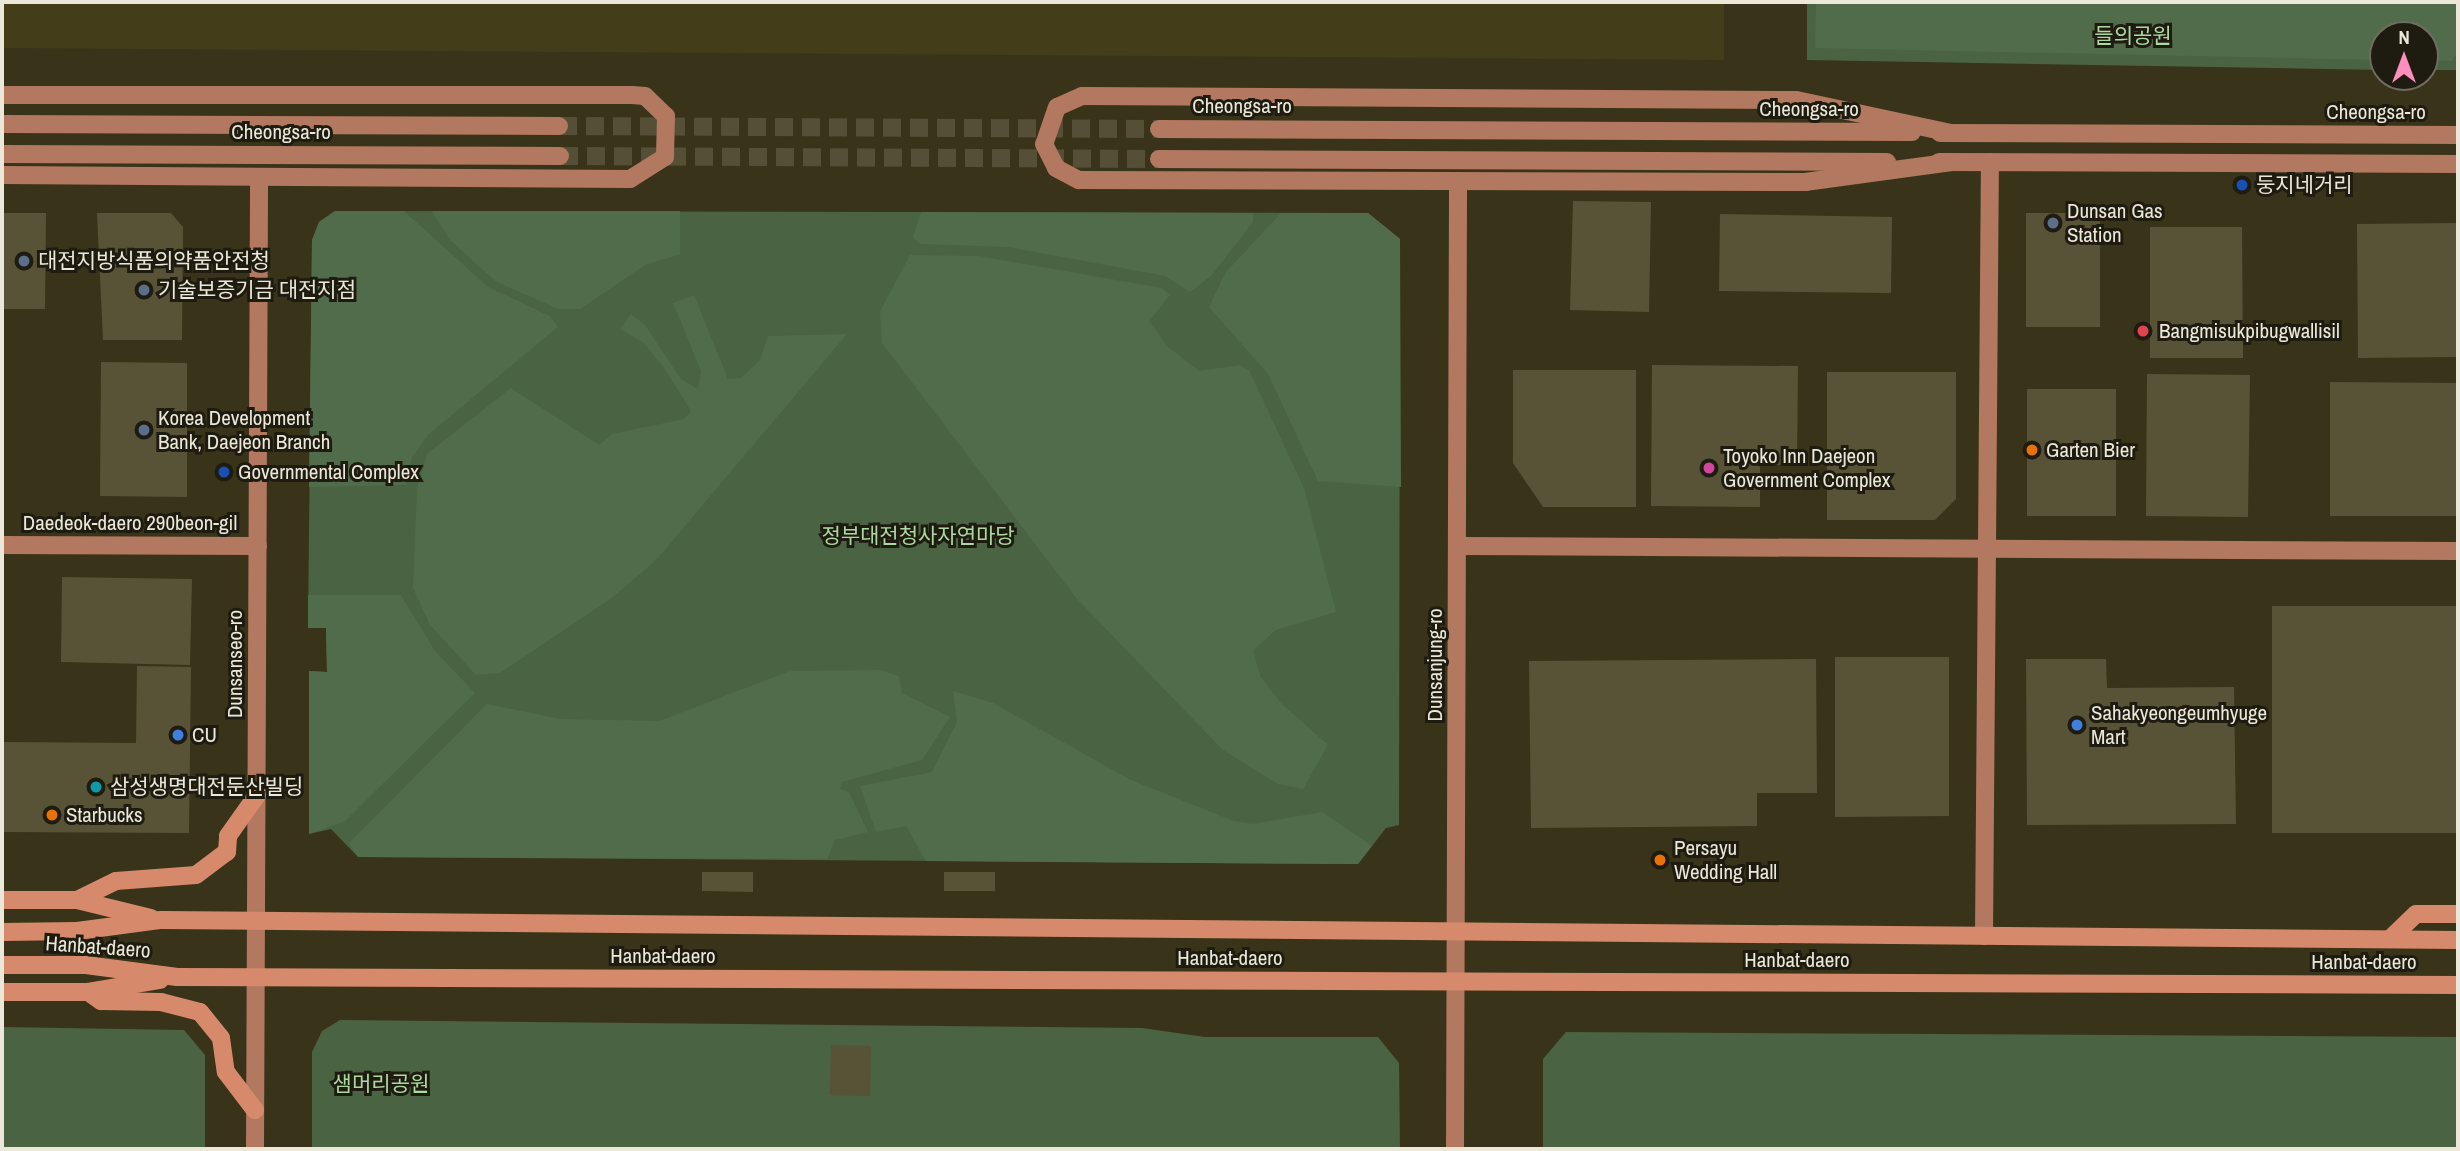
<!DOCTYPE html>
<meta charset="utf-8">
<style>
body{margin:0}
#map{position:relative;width:2460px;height:1151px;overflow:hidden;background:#393419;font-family:"Archivo Narrow","Noto Sans KR",sans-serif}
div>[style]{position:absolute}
.built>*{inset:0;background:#433d1a}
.green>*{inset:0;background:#496343}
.forest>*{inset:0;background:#516c4b}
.building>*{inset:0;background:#585237}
.secondary-tunnel>*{height:18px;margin-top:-9px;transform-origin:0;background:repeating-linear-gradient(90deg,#544f36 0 18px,transparent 0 27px)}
.secondary>*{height:18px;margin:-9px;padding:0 9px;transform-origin:9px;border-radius:9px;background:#b37860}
.primary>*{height:18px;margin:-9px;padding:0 9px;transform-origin:9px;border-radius:9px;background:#d68a6b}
.dots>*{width:19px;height:19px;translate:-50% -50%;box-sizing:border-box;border:4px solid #1e1b10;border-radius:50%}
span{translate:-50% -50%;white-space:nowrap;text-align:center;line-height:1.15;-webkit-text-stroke:6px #1e1b10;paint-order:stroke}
.park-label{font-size:21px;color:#acd9a1}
.street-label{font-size:21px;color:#ebe8d9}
.poi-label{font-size:21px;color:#ebe8d9}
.left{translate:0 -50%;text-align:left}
.frame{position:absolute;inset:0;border:4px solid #ebe8d9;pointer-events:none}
.north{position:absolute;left:2369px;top:21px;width:70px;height:70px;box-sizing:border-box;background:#1e1b10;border:2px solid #706d60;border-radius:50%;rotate:0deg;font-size:19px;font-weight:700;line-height:28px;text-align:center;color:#ebe8d9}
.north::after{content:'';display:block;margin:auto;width:24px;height:32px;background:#fd8ebe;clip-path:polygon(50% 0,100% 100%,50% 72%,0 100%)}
</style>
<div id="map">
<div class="built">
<i style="clip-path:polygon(2px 2px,1724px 2px,1724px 60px,2px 48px)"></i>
</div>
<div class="green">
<i style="clip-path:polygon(1807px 2px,2458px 2px,2458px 70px,2425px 70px,2425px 35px,2383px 35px,2383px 70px,1807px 60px)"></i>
<i style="clip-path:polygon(335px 211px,1368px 213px,1400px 239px,1399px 825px,1386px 828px,1358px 864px,358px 857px,331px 829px,309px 834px,309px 671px,327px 672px,326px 628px,308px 628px,312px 240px,319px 222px)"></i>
<i style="clip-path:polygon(340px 1020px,1142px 1028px,1205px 1037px,1378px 1037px,1399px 1063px,1400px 1149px,312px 1149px,312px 1052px,322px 1031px)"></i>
<i style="clip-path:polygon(2px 1027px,184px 1030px,205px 1055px,205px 1149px,2px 1149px)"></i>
<i style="clip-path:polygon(1566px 1032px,2458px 1037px,2458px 1149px,1543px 1149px,1543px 1059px)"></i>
</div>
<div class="forest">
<i style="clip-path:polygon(1816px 2px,2458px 2px,2458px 51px,2452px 61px,2425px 60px,2425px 35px,2383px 35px,2383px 60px,1815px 48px)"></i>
<i style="clip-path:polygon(335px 211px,404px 211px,488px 287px,550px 316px,558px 327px,429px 434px,412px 457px,406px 485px,309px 487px,312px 240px,319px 222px)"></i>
<i style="clip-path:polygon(432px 211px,680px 211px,680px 254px,645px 265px,580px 309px,558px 309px,495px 281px,449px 239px)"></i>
<i style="clip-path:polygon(921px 212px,1253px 213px,1253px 222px,1211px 276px,1190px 292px,1165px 276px,1008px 247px,920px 244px,913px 237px)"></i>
<i style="clip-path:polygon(1281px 213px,1368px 213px,1400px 239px,1401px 487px,1318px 481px,1268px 374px,1209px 307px,1225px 273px)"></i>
<i style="clip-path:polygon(910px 255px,979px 256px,1162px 288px,1170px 295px,1149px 321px,1167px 346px,1199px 371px,1240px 365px,1249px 370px,1304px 488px,1336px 612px,1276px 630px,1253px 650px,1260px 676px,1281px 703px,1328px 745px,1303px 789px,1278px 784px,1223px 750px,1077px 599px,882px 343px,880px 311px)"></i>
<i style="clip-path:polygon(694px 295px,728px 379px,741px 378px,760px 360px,768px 336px,847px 334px,657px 559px,612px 598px,500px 673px,476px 675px,430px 625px,413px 588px,417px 489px,427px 454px,511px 388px,599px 445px,612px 434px,684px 419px,691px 411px,664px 368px,644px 343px,620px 329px,631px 314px,645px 325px,681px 379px,698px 389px,701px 371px,673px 303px)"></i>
<i style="clip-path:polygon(308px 595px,401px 595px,435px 651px,475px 693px,345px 821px,309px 834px,309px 671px,327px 672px,326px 628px,308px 628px)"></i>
<i style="clip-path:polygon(880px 670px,899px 676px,902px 693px,950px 717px,922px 760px,842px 782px,840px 789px,849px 792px,868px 832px,835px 840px,827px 859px,358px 857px,349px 843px,487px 704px,561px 719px,659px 721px,790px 671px)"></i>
<i style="clip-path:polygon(953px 691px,993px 703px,1131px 780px,1234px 821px,1253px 824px,1322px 812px,1372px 846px,1358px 864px,926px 861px,906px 826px,876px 832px,860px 786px,932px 772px,957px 722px)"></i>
</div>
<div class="building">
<i style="clip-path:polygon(1573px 201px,1651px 202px,1649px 312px,1570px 310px)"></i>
<i style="clip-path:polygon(2px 213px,46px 213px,45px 309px,2px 309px)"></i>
<i style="clip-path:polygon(97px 213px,171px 213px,183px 227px,182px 340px,103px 340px)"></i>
<i style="clip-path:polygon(2026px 213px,2100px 213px,2100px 327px,2026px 327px)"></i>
<i style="clip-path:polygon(1720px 214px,1892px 217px,1891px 293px,1719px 291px)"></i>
<i style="clip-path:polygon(2458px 223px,2458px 357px,2358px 358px,2357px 224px)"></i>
<i style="clip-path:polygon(2150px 227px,2242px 227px,2243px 358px,2150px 358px)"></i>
<i style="clip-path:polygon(101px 362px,187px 363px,187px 497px,100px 496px)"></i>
<i style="clip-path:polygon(1652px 365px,1798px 366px,1797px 465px,1760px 465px,1760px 507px,1651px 506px)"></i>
<i style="clip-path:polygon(1513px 370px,1636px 370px,1636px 507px,1543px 507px,1513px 463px)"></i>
<i style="clip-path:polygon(1827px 372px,1956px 372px,1956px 499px,1935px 520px,1827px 520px)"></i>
<i style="clip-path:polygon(2147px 374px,2250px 375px,2248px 517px,2146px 516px)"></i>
<i style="clip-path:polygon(2330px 382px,2458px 383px,2458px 516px,2330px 516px)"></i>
<i style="clip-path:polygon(2027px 389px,2116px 389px,2116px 516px,2027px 516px)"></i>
<i style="clip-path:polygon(62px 577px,192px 579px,190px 665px,61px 662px)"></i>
<i style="clip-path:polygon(2272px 606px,2458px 606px,2458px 833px,2272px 833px)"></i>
<i style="clip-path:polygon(1835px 657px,1949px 657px,1949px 816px,1835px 817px)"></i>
<i style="clip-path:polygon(1816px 659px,1817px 793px,1757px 793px,1757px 826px,1531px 828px,1529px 661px)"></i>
<i style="clip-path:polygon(2026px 659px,2106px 659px,2107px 688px,2234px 687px,2236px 824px,2027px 825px)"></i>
<i style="clip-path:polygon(137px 666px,191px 667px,189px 833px,2px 832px,2px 742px,136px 743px)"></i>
<i style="clip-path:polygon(702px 872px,753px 872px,753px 892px,702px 891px)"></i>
<i style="clip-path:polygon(944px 872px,995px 872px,995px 891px,944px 891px)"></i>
<i style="clip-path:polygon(831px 1045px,871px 1046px,870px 1096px,830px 1095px)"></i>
</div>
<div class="secondary-tunnel">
<i style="left:559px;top:126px;width:600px;rotate:0.29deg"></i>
<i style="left:560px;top:156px;width:599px;rotate:0.29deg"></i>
</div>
<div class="secondary">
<i style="left:2px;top:95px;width:630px"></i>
<i style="left:632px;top:95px;width:13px;rotate:4deg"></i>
<i style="left:645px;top:96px;width:29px;rotate:44deg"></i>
<i style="left:666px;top:116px;width:41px;rotate:91.4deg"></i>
<i style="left:665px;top:157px;width:41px;rotate:147.8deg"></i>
<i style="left:630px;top:179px;width:628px;rotate:-179.64deg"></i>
<i style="left:2px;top:124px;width:557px;rotate:0.21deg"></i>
<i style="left:1159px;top:129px;width:753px;rotate:0.23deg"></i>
<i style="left:1940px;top:133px;width:518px;rotate:0.22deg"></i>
<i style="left:1951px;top:133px;width:158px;rotate:-168deg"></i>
<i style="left:1796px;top:100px;width:714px;rotate:-179.68deg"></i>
<i style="left:1082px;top:96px;width:27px;rotate:156deg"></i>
<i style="left:1057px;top:107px;width:39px;rotate:109deg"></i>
<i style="left:1044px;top:144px;width:27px;rotate:63deg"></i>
<i style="left:1056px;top:168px;width:26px;rotate:28deg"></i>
<i style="left:1079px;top:180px;width:726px;rotate:0.16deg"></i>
<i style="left:1805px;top:182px;width:148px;rotate:-7.7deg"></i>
<i style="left:2px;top:154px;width:558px;rotate:0.21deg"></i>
<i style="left:1159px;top:159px;width:728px;rotate:0.24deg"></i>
<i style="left:1939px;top:162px;width:519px;rotate:0.22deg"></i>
<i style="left:2px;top:545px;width:256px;rotate:0.2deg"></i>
<i style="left:1458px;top:546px;width:1000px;rotate:0.29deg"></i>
<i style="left:1984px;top:936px;width:774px;rotate:-89.56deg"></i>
<i style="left:255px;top:1149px;width:969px;rotate:-89.76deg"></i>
<i style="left:1455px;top:1149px;width:968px;rotate:-89.82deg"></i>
</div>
<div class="primary">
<i style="left:2px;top:900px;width:75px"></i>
<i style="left:77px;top:900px;width:76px;rotate:13.7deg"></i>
<i style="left:77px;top:900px;width:43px;rotate:-26deg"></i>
<i style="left:116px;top:881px;width:80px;rotate:-4.3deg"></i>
<i style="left:196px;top:875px;width:39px;rotate:-37deg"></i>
<i style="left:227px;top:852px;width:16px;rotate:-86deg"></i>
<i style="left:228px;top:836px;width:50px;rotate:-54.7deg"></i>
<i style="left:2px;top:932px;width:75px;rotate:-0.8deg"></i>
<i style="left:77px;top:931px;width:85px;rotate:-7.5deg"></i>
<i style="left:161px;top:920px;width:2297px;rotate:0.5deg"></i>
<i style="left:2390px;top:939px;width:36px;rotate:-44deg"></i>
<i style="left:2416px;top:914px;width:42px"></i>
<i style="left:2px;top:965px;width:84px"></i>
<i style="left:86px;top:965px;width:92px;rotate:7.5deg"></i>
<i style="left:177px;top:977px;width:2281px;rotate:0.2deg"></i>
<i style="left:2px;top:992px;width:86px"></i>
<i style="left:88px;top:992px;width:73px;rotate:-9.5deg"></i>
<i style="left:88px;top:992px;width:16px;rotate:35deg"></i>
<i style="left:101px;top:1001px;width:60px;rotate:1deg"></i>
<i style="left:161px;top:1002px;width:40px;rotate:14.4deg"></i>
<i style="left:200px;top:1012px;width:33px;rotate:51deg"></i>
<i style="left:221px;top:1038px;width:34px;rotate:82deg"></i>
<i style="left:226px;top:1072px;width:48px;rotate:52.7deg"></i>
</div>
<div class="dots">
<i style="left:2242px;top:185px;background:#1a4fb4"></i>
<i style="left:2053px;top:223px;background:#5c6f8a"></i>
<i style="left:24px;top:261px;background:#5c6f8a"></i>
<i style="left:144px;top:290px;background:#5c6f8a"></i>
<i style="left:2143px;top:331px;background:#e0444e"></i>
<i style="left:144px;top:430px;background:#5c6f8a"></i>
<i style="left:2032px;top:450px;background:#e8710a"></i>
<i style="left:1709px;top:468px;background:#d1479c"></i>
<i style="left:224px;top:472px;background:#1a4fb4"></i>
<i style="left:2077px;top:725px;background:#3f7fe0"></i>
<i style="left:178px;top:735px;background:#3f7fe0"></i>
<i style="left:96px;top:787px;background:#0f9aa8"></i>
<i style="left:52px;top:815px;background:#e8710a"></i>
<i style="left:1660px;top:860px;background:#e8710a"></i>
</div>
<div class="park-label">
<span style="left:2133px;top:36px">들의공원</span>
<span style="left:918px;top:536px">정부대전청사자연마당</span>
<span style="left:381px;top:1084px">샘머리공원</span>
</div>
<div class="street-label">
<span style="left:1242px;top:106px">Cheongsa-ro</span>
<span style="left:1809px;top:109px">Cheongsa-ro</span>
<span style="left:2376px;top:112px">Cheongsa-ro</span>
<span style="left:281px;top:132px">Cheongsa-ro</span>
<span style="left:130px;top:523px">Daedeok-daero 290beon-gil</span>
<span style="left:235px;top:664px;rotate:-90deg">Dunsanseo-ro</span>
<span style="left:1435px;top:665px;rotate:-90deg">Dunsanjung-ro</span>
<span style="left:98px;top:947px;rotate:4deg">Hanbat-daero</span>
<span style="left:663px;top:956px">Hanbat-daero</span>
<span style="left:1230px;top:958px">Hanbat-daero</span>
<span style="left:1797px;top:960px">Hanbat-daero</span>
<span style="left:2364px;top:962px">Hanbat-daero</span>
</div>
<div class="poi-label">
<span class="left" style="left:2256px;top:185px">둥지네거리</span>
<span class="left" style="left:2067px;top:223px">Dunsan Gas<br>Station</span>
<span class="left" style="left:38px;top:261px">대전지방식품의약품안전청</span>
<span class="left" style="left:158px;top:290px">기술보증기금 대전지점</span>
<span class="left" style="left:2159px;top:331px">Bangmisukpibugwallisil</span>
<span class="left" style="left:158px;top:430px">Korea Development<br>Bank, Daejeon Branch</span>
<span class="left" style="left:2046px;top:450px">Garten Bier</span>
<span class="left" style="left:1723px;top:468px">Toyoko Inn Daejeon<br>Government Complex</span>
<span class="left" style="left:238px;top:472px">Governmental Complex</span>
<span class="left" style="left:2091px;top:725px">Sahakyeongeumhyuge<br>Mart</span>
<span class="left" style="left:192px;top:735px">CU</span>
<span class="left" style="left:110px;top:787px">삼성생명대전둔산빌딩</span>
<span class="left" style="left:66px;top:815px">Starbucks</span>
<span class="left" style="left:1674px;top:860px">Persayu<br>Wedding Hall</span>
</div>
<div class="frame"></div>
<div class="north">N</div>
</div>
